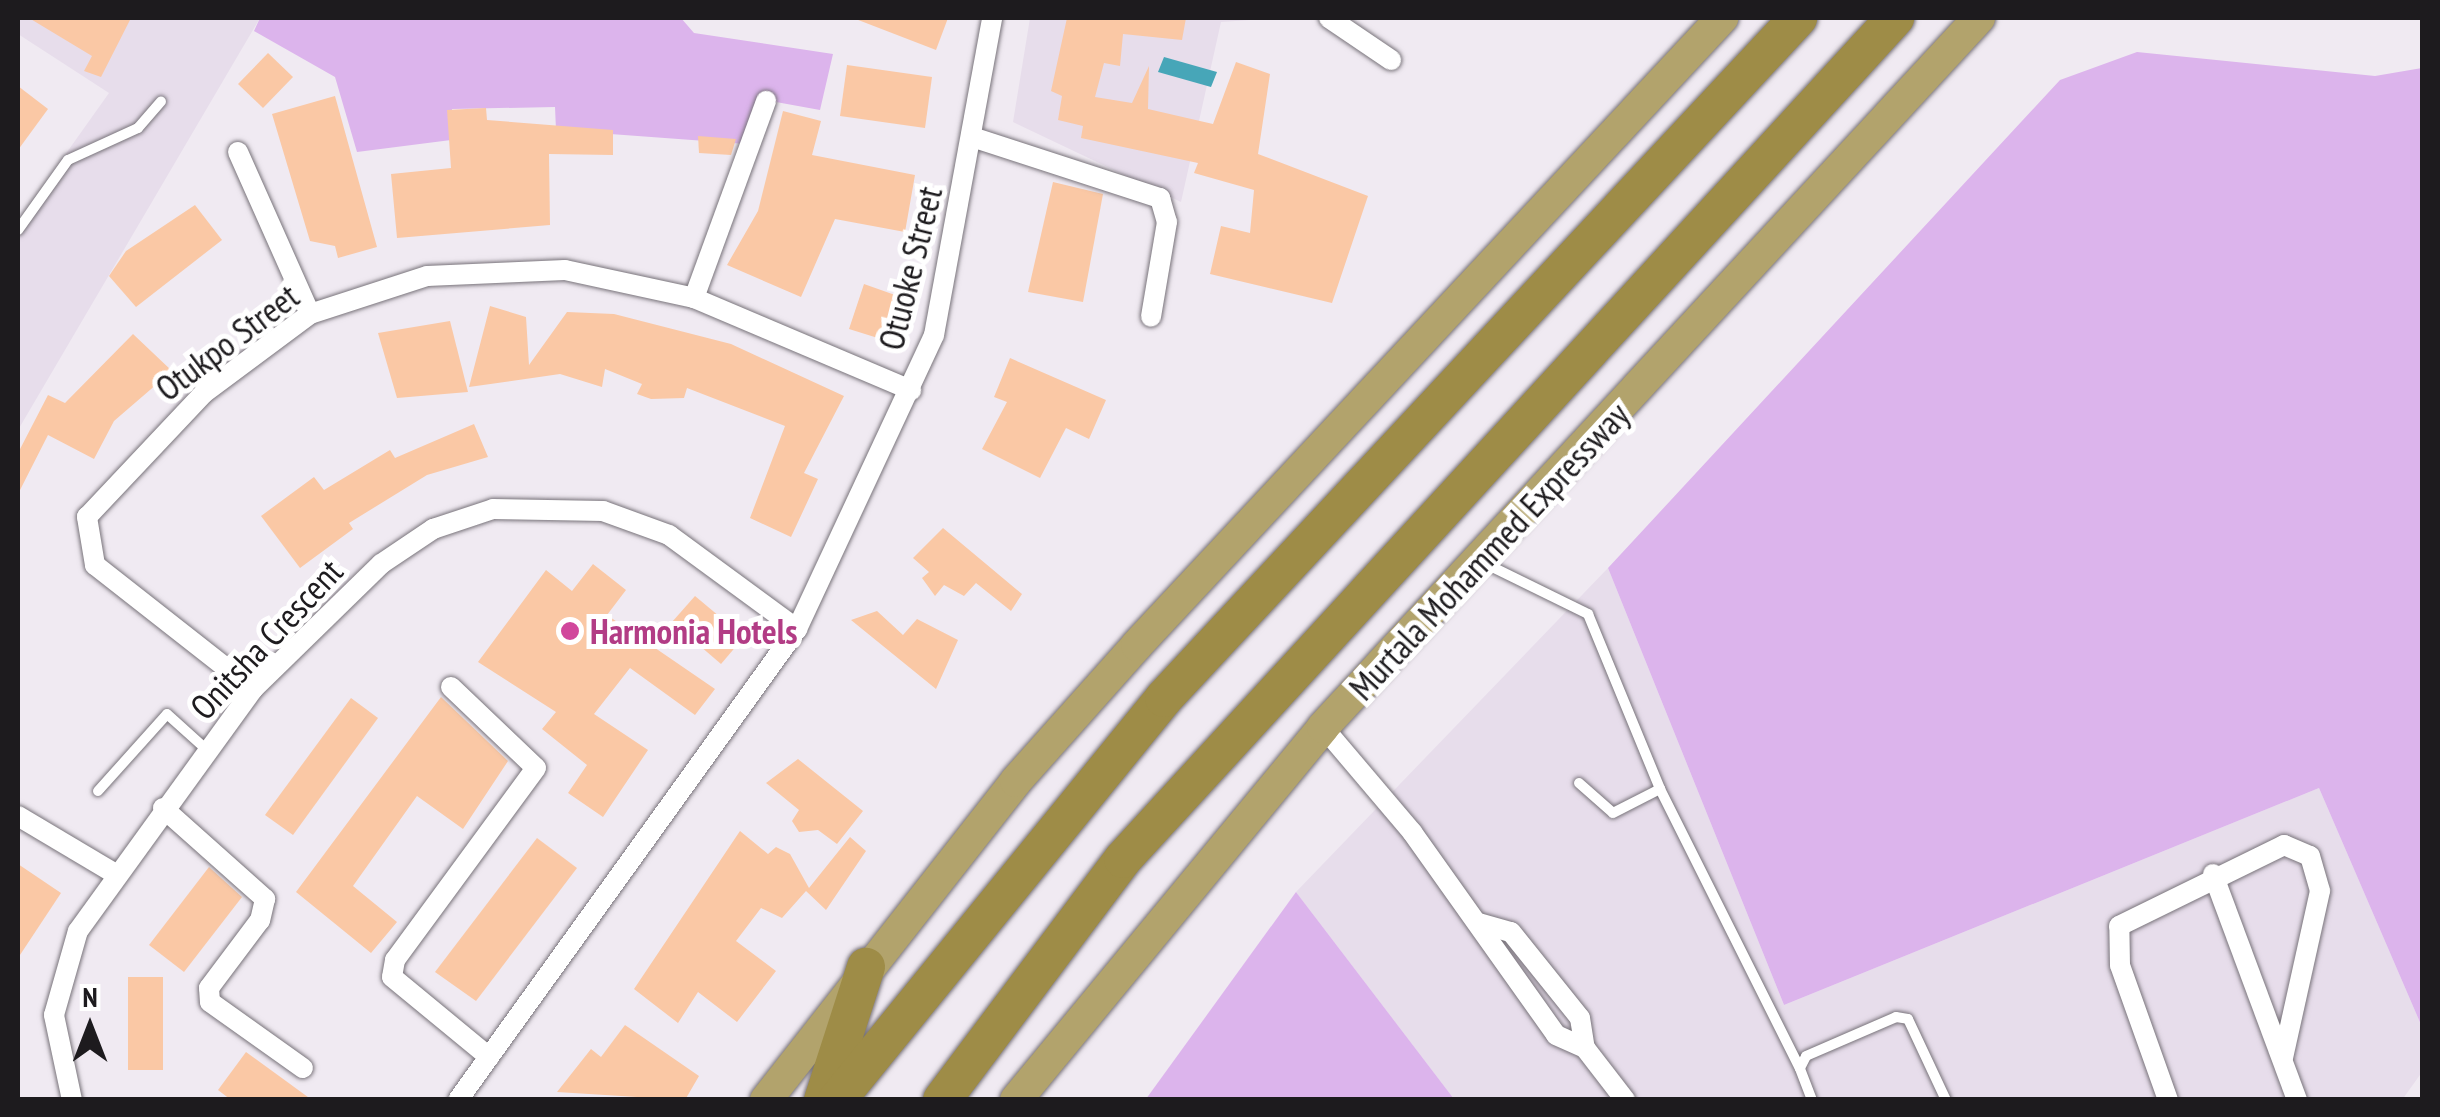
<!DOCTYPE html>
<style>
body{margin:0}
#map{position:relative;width:2440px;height:1117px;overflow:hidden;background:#f0eaf2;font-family:"PT Sans Narrow",sans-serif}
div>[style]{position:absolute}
.built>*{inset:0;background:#e7ddeb}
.green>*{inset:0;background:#dcb4ec}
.water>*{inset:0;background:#47a6b8}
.building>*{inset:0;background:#fac8a5}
.roads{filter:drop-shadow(0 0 2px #78737a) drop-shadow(0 0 2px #78737a)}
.service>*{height:10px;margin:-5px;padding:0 5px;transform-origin:5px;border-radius:5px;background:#fff}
.minor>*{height:20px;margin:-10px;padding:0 10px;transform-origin:10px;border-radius:10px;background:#fff}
.trunk>*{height:32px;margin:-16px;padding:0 16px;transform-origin:16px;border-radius:16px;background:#b2a36c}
.motorway>*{height:38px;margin:-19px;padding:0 19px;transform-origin:19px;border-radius:19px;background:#9e8c47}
.dots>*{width:28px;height:28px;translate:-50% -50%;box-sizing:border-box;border:5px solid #fff;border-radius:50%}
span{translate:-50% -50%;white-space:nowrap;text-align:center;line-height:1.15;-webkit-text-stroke:10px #fff;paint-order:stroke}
.street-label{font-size:35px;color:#1d1b1e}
.hotel-label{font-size:35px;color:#b23c85;font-weight:700}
.left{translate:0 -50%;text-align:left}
.frame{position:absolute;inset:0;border:20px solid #1d1b1e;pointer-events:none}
.north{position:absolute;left:40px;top:977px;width:100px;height:100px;-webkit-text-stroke:8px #fff;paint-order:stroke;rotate:0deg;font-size:28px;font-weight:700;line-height:40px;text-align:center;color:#1d1b1e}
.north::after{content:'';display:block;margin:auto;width:35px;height:45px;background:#1d1b1e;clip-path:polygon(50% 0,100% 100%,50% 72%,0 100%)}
</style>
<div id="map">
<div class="built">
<i style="clip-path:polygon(18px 18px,260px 18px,18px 430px,18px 221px,109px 93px,18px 34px)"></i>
<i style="clip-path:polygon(1030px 18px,1279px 18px,1221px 22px,1181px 202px,1013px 122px)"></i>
<i style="clip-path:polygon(1608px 568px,1784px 1005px,2319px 788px,2422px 1027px,2422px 1072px,2402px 1100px,1454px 1099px,1296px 892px)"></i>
</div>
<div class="green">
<i style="clip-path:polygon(260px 18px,681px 18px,694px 33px,833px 54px,820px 110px,776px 102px,760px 145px,556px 130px,555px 107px,452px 109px,451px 140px,357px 152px,335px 77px,254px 31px)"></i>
<i style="clip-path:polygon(2137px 52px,2375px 76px,2422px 68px,2422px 1027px,2319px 788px,1784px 1005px,1608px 568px,2060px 80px)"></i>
<i style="clip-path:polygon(1296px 892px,1454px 1099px,1146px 1099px)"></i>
</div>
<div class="water">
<i style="clip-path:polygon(1164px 57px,1217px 72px,1211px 87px,1158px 72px)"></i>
</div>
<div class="building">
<i style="clip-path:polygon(29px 18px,131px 18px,101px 77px,84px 71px,92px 56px)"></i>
<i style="clip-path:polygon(853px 18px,948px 18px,936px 50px)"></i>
<i style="clip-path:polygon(1067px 18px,1186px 18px,1182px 40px,1123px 34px,1120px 66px,1104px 63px,1095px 97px,1132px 103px,1149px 66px,1148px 109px,1213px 124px,1236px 62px,1270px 74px,1258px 154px,1368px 196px,1332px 303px,1210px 274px,1221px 226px,1250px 233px,1254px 190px,1194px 173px,1198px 163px,1081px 138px,1083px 126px,1058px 120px,1062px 96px,1051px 91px)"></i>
<i style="clip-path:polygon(268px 53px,293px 77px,263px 108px,238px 84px)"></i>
<i style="clip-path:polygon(847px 65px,932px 77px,925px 128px,840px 116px)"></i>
<i style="clip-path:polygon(18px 86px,48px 109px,18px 150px)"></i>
<i style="clip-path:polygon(335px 96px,377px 247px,338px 258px,335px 246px,310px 241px,272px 114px)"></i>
<i style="clip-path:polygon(486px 108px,487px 120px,613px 130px,613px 155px,549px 154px,550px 225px,397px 238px,391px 174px,451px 168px,447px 110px)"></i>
<i style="clip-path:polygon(783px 111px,821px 121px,812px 155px,915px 175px,905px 232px,835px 219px,801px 297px,727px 265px,758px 211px)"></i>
<i style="clip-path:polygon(698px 136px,736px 139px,731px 155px,699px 153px)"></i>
<i style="clip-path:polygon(1053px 182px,1103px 194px,1083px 302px,1028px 292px)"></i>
<i style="clip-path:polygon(195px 205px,222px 240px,136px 307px,109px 276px,126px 251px)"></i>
<i style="clip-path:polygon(864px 284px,895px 295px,881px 339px,849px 329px)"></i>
<i style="clip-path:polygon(490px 306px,526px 317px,529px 365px,567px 312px,614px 314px,731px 344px,844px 396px,804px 473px,818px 479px,791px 537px,750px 518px,785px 426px,687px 388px,684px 398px,651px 399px,637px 394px,642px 384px,605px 369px,602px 387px,560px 374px,469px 387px)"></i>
<i style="clip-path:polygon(450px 321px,468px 392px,397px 398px,378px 333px)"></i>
<i style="clip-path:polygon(133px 334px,172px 371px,114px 421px,94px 459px,48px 435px,18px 494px,18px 453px,48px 395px,65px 403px)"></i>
<i style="clip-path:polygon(1010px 358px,1106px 400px,1089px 439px,1066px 428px,1040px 478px,982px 449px,1007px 402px,994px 397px)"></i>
<i style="clip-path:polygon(474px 424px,488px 457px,427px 475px,349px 523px,353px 529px,300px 568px,261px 516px,314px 477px,324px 490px,390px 450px,395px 458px)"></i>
<i style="clip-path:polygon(943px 528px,1022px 594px,1011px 611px,976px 583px,964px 596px,944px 585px,935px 596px,922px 578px,929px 572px,913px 558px)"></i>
<i style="clip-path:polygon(593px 564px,626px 590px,607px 615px,715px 689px,695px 715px,630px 668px,594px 714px,648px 750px,603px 817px,568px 793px,587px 765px,542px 729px,556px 712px,478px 662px,546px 570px,572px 591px)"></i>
<i style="clip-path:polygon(695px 596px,744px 637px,721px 664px,672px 622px)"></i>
<i style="clip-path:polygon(877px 611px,903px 635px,917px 619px,958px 640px,936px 689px,851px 620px)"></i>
<i style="clip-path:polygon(441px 697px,508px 761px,463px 829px,417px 796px,353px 886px,397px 922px,371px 953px,296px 892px)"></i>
<i style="clip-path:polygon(351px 698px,378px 718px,293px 835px,265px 815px)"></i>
<i style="clip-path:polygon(798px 759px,863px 811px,837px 844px,818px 830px,799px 832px,792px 821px,799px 810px,766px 783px)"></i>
<i style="clip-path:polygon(740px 831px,768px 854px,776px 847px,790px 854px,809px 888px,850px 837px,866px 851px,826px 910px,806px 891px,782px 918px,761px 908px,736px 941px,776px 971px,737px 1022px,698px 992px,678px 1023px,634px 989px)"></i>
<i style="clip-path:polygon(537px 838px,577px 868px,476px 1001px,435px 972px)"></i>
<i style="clip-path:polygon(18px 864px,61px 893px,18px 958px)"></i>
<i style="clip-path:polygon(209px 867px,242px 897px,184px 972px,149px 945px)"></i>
<i style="clip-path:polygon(128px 977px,163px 977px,163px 1070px,128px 1070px)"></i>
<i style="clip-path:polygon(625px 1025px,699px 1076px,685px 1100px,557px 1092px,591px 1049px,601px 1057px)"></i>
<i style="clip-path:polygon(246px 1052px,312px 1100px,231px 1100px,218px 1090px)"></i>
</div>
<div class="roads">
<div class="service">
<i style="left:18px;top:230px;width:86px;rotate:-54.5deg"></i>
<i style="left:68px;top:160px;width:77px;rotate:-24.6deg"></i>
<i style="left:138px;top:128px;width:35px;rotate:-49deg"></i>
<i style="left:1484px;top:563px;width:116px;rotate:26.1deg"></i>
<i style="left:1588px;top:614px;width:189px;rotate:67.6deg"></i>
<i style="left:1660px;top:789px;width:312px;rotate:63.4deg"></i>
<i style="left:1579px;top:783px;width:45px;rotate:41.4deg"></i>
<i style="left:1613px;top:813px;width:53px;rotate:-27.1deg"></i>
<i style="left:98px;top:791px;width:103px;rotate:-48.1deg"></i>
<i style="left:167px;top:714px;width:54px;rotate:42deg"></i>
<i style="left:1812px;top:1100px;width:34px;rotate:-111deg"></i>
<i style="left:1800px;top:1068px;width:13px;rotate:-63deg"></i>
<i style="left:1806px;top:1056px;width:98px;rotate:-23.4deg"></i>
<i style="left:1896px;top:1017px;width:12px;rotate:9deg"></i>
<i style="left:1908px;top:1019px;width:89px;rotate:64.9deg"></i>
</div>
<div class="minor">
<i style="left:1329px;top:18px;width:75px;rotate:34.1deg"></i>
<i style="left:972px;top:137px;width:198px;rotate:18deg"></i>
<i style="left:1160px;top:198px;width:25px;rotate:74deg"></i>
<i style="left:1167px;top:222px;width:96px;rotate:99.6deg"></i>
<i style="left:238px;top:152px;width:177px;rotate:66deg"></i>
<i style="left:694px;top:298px;width:210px;rotate:-69.9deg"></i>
<i style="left:797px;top:629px;width:324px;rotate:-65deg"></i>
<i style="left:934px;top:335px;width:322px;rotate:-79.6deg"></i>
<i style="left:451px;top:687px;width:117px;rotate:43.6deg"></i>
<i style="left:536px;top:768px;width:238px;rotate:126.3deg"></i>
<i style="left:395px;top:960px;width:17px;rotate:100deg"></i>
<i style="left:392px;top:977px;width:126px;rotate:39.5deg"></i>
<i style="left:253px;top:689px;width:201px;rotate:-141.9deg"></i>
<i style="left:95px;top:565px;width:49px;rotate:-99.5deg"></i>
<i style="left:87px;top:517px;width:170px;rotate:-46.7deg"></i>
<i style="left:204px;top:393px;width:132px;rotate:-36.7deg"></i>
<i style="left:310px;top:314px;width:123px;rotate:-18deg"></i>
<i style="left:427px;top:276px;width:138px;rotate:-2.5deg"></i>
<i style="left:565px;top:270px;width:132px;rotate:12.2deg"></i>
<i style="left:694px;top:298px;width:236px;rotate:23deg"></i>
<i style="left:1323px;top:727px;width:138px;rotate:49.7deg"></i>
<i style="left:1412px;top:832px;width:249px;rotate:54.6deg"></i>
<i style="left:1556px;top:1035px;width:32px;rotate:24deg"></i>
<i style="left:163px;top:808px;width:137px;rotate:41.7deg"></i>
<i style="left:265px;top:899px;width:22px;rotate:103deg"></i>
<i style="left:260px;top:920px;width:85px;rotate:126.9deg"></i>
<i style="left:209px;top:988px;width:14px;rotate:86deg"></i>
<i style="left:210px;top:1002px;width:114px;rotate:35.4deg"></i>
<i style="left:18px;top:816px;width:112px;rotate:30.7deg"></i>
<i style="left:2213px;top:874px;width:241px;rotate:69.6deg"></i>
<i style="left:1479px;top:923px;width:33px;rotate:16deg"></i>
<i style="left:1511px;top:932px;width:110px;rotate:51.3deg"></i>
<i style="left:1580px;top:1018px;width:30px;rotate:81deg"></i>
<i style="left:1585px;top:1048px;width:66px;rotate:52.4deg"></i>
<i style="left:72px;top:1100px;width:87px;rotate:-102deg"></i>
<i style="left:54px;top:1015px;width:87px;rotate:-74.1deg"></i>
<i style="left:78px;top:931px;width:299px;rotate:-54.1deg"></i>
<i style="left:253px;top:689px;width:179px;rotate:-44.3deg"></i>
<i style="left:381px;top:564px;width:63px;rotate:-33.9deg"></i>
<i style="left:433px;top:529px;width:63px;rotate:-18.4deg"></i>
<i style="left:493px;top:509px;width:110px;rotate:1deg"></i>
<i style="left:603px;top:511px;width:70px;rotate:20deg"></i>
<i style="left:669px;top:535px;width:159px;rotate:36.3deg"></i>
<i style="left:797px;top:629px;width:580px;rotate:125.74deg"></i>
<i style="left:2168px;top:1100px;width:143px;rotate:-109.6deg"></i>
<i style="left:2120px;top:965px;width:39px;rotate:-91deg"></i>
<i style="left:2119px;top:926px;width:184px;rotate:-26.1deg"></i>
<i style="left:2284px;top:845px;width:28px;rotate:23deg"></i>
<i style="left:2310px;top:856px;width:36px;rotate:74deg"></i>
<i style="left:2320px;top:891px;width:171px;rotate:102.5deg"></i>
</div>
<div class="trunk">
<i style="left:766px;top:1100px;width:405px;rotate:-51.9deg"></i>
<i style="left:1016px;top:781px;width:182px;rotate:-48.3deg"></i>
<i style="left:1137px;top:645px;width:858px;rotate:-46.98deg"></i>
<i style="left:1016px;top:1100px;width:483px;rotate:-50.5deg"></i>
<i style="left:1323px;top:727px;width:966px;rotate:-47.22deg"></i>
</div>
<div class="motorway">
<i style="left:823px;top:1100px;width:140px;rotate:-72.1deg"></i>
<i style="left:837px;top:1100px;width:518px;rotate:-50.87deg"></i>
<i style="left:1164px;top:698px;width:930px;rotate:-47deg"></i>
<i style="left:942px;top:1100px;width:301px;rotate:-53.1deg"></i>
<i style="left:1123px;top:859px;width:1142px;rotate:-47.45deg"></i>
</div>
</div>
<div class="dots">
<i style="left:570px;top:631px;background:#d1479c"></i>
</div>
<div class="street-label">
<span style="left:910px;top:268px;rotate:-76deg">Otuoke Street</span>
<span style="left:227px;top:342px;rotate:-37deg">Otukpo Street</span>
<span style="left:1489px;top:551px;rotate:-47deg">Murtala Mohammed Expressway</span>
<span style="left:266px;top:639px;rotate:-47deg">Onitsha Crescent</span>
</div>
<div class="hotel-label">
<span class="left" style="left:590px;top:631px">Harmonia Hotels</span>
</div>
<div class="frame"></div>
<div class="north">N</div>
</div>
